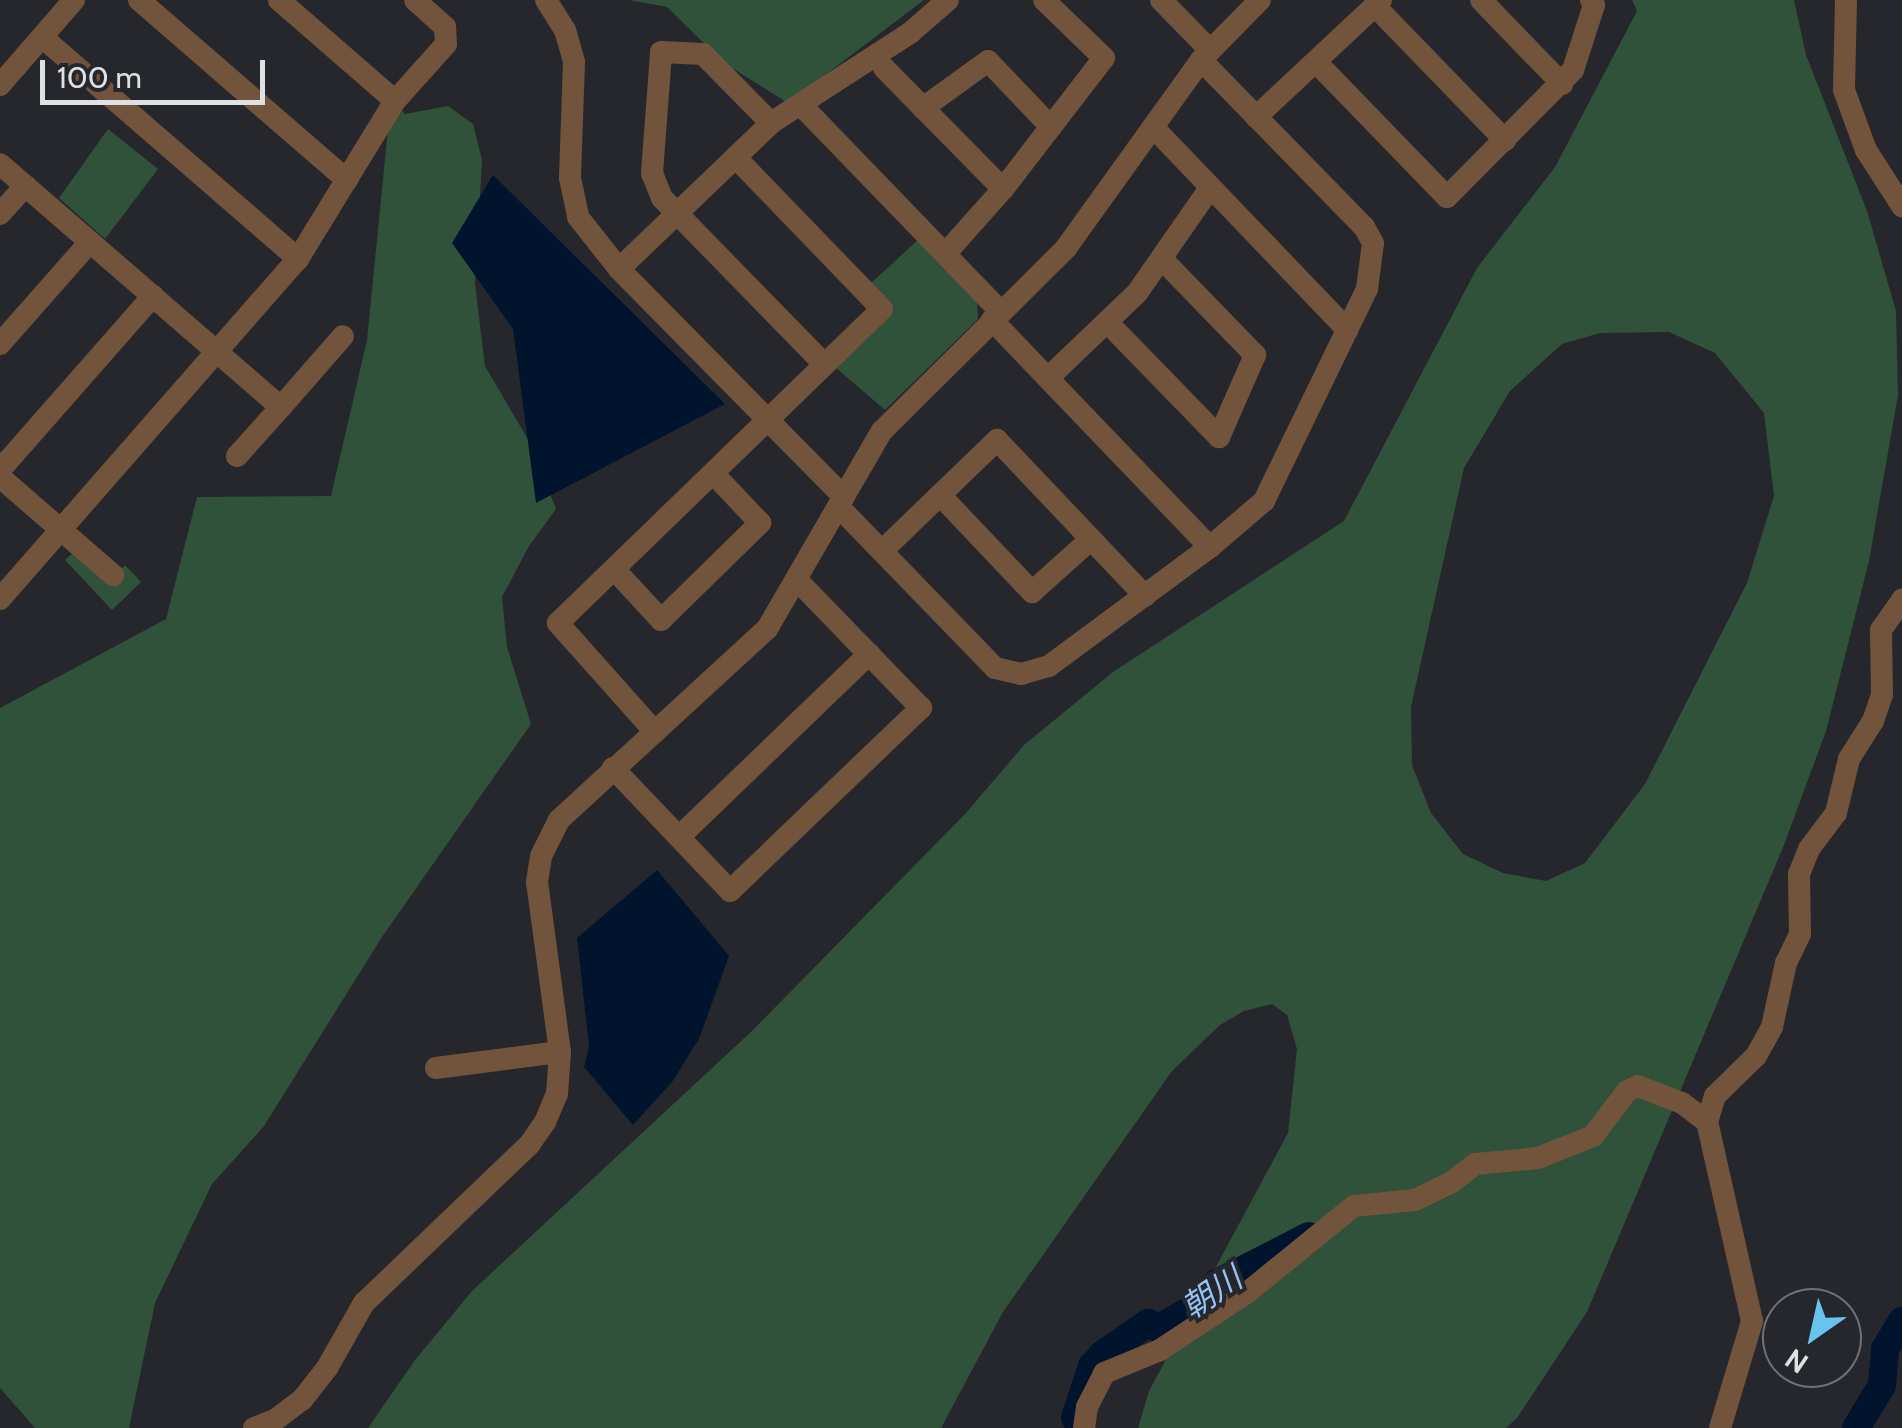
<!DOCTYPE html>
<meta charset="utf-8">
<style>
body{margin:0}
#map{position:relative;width:1902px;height:1428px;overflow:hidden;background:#26272c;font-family:Cabin,"Noto Sans JP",sans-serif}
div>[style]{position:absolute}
.green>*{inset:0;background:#30513a}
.water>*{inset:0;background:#00142e}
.river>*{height:28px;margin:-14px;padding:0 14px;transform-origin:14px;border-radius:14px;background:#00142e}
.minor>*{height:22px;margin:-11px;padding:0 11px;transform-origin:11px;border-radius:11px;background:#72533b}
span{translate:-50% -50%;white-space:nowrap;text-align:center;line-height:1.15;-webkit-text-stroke:8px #26272c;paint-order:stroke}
.water-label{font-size:32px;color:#93c2f8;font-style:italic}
.north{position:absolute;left:1762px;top:1288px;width:100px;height:100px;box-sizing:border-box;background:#26272c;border:2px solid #707175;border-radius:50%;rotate:214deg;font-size:28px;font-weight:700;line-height:40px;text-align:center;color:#dfe0e3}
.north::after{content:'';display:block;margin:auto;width:35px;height:45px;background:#67c4ef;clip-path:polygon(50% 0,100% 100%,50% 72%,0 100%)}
.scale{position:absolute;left:40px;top:60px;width:225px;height:45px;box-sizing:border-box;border:5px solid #dfe0e3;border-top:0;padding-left:12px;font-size:30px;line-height:35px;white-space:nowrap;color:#dfe0e3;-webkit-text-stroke:8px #26272c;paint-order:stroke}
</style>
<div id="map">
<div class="green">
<i style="clip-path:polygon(629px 0,924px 0,788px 103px,724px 63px,667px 7px)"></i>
<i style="clip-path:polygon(evenodd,1632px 0,1794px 0,1806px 55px,1867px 211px,1896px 311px,1898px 395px,1869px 561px,1826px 731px,1784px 845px,1587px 1312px,1517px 1418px,1506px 1428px,1138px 1428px,1149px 1391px,1288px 1133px,1297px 1049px,1287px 1015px,1272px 1004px,1244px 1011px,1220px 1025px,1172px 1071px,1003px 1312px,941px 1428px,368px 1428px,415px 1360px,472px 1291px,752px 1031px,966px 813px,1024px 745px,1113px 672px,1344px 521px,1477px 268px,1555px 167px,1637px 11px,1632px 0,1669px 332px,1715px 353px,1764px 413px,1774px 496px,1747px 583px,1645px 784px,1585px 863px,1546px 881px,1503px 873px,1463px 854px,1431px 813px,1412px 765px,1411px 707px,1464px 468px,1510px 391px,1562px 344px,1600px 333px,1669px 332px)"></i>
<i style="clip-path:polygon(391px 99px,405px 114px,448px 106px,473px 124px,482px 160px,475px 284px,485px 366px,530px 443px,556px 509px,529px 546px,502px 597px,507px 647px,531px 724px,382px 937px,264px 1126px,212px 1184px,155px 1303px,129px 1428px,35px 1428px,0 1388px,0 708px,166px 619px,197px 497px,331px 496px,367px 340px)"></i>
<i style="clip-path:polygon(108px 129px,158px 169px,105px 239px,59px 198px)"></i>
<i style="clip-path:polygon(919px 239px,977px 300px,978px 319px,885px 410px,835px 367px,894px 310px,870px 284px)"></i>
<i style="clip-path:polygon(75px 551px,108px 583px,125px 565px,141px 582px,112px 610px,65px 560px)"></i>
</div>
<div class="water">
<i style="clip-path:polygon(493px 175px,725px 404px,536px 503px,513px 329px,452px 243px)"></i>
<i style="clip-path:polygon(657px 870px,729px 956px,699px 1039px,672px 1082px,633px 1125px,584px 1067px,589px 1046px,577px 938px)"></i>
</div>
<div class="river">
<i style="left:1075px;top:1418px;width:55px;rotate:-71.9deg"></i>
<i style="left:1092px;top:1366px;width:16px;rotate:-47deg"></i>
<i style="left:1103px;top:1354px;width:55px;rotate:-34.6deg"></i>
<i style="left:1148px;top:1323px;width:11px;rotate:27deg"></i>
<i style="left:1158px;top:1328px;width:58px;rotate:-28.8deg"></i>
<i style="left:1209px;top:1300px;width:19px;rotate:-65deg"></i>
<i style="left:1217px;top:1283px;width:103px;rotate:-27.1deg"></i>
<i style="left:1856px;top:1428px;width:50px;rotate:-58.8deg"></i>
<i style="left:1882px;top:1385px;width:36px;rotate:-85deg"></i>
<i style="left:1885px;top:1349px;width:33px;rotate:-59deg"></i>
</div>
<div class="minor">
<i style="left:139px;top:0;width:275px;rotate:40.9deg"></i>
<i style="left:279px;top:0;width:154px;rotate:41deg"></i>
<i style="left:546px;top:0;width:36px;rotate:58deg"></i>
<i style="left:565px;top:30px;width:33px;rotate:74deg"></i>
<i style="left:574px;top:62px;width:116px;rotate:92deg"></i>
<i style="left:570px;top:178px;width:40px;rotate:78deg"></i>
<i style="left:578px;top:217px;width:66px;rotate:51.7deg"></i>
<i style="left:619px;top:269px;width:320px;rotate:45.4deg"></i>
<i style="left:1161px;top:0;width:70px;rotate:45.6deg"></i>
<i style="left:1481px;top:0;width:117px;rotate:46deg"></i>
<i style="left:1846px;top:0;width:90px;rotate:91.3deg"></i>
<i style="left:1844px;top:90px;width:64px;rotate:69.9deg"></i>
<i style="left:1866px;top:150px;width:67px;rotate:57.3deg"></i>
<i style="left:1375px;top:6px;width:187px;rotate:45.9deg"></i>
<i style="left:42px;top:37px;width:339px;rotate:40.9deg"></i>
<i style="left:1316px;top:62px;width:188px;rotate:45.9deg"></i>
<i style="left:1447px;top:197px;width:179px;rotate:-45.2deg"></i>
<i style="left:1573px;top:70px;width:68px;rotate:-72.1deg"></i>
<i style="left:1594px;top:5px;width:6px;rotate:-121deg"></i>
<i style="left:884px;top:68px;width:170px;rotate:45.5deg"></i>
<i style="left:0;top:85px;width:113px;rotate:-49deg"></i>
<i style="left:802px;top:106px;width:285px;rotate:46deg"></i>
<i style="left:923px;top:108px;width:80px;rotate:-35.9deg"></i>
<i style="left:988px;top:61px;width:91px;rotate:46.3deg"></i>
<i style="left:1256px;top:117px;width:171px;rotate:-43.1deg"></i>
<i style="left:1153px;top:127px;width:281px;rotate:46.2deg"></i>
<i style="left:0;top:164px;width:371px;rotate:40.9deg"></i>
<i style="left:281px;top:407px;width:66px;rotate:131.9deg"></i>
<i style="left:0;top:214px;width:38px;rotate:-48deg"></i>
<i style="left:946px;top:253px;width:86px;rotate:-48.3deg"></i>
<i style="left:1003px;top:189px;width:165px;rotate:-52.4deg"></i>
<i style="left:1104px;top:58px;width:83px;rotate:-136deg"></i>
<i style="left:619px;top:269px;width:211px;rotate:-43.8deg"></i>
<i style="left:992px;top:320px;width:315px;rotate:46.2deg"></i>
<i style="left:1109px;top:324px;width:158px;rotate:45.8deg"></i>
<i style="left:1219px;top:437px;width:90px;rotate:-66.3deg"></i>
<i style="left:1255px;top:355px;width:134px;rotate:-134.1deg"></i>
<i style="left:0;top:344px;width:136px;rotate:-48.6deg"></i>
<i style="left:824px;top:364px;width:232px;rotate:-134.3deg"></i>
<i style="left:662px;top:198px;width:27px;rotate:-112deg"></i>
<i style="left:652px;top:173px;width:121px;rotate:-85.7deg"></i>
<i style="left:661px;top:52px;width:42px;rotate:2.7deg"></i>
<i style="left:703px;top:54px;width:97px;rotate:45.4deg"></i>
<i style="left:771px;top:123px;width:166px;rotate:-32.9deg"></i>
<i style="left:910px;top:33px;width:50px;rotate:-41deg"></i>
<i style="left:1048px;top:378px;width:123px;rotate:-43.7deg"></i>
<i style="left:1137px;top:293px;width:128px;rotate:-55.2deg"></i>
<i style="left:281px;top:407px;width:94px;rotate:-48.9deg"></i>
<i style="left:0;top:470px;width:232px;rotate:-48.7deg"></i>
<i style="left:0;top:477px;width:150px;rotate:40.9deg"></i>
<i style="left:940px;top:495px;width:134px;rotate:46.5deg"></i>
<i style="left:1032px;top:592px;width:79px;rotate:-41.9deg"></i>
<i style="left:839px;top:507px;width:224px;rotate:45.9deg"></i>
<i style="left:995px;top:668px;width:27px;rotate:13deg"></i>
<i style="left:1021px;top:674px;width:29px;rotate:-16deg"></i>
<i style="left:1049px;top:666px;width:200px;rotate:-36.5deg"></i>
<i style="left:1210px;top:547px;width:71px;rotate:-40.4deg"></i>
<i style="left:1264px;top:501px;width:236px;rotate:-64.1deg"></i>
<i style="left:1367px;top:289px;width:46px;rotate:-82.6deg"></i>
<i style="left:1373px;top:243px;width:18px;rotate:-119deg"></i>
<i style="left:1364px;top:227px;width:233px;rotate:-134.3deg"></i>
<i style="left:882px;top:551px;width:160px;rotate:-44deg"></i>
<i style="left:997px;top:440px;width:215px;rotate:46.5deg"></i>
<i style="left:615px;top:570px;width:68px;rotate:47.4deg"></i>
<i style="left:661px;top:620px;width:139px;rotate:-44.4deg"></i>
<i style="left:760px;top:523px;width:67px;rotate:-133.2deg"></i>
<i style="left:0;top:599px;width:452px;rotate:-48.8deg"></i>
<i style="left:298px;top:259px;width:185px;rotate:-58.5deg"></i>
<i style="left:395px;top:101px;width:76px;rotate:-48.2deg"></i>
<i style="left:446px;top:44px;width:17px;rotate:-93deg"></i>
<i style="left:445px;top:27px;width:40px;rotate:-138deg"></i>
<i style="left:655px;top:732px;width:146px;rotate:-131.7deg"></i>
<i style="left:558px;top:623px;width:451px;rotate:-44.1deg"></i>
<i style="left:882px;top:309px;width:211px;rotate:-134deg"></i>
<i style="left:613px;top:768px;width:170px;rotate:46.4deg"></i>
<i style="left:730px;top:891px;width:265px;rotate:-43.8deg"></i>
<i style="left:921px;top:708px;width:177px;rotate:-134.1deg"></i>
<i style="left:679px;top:837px;width:264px;rotate:-43.9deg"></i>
<i style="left:436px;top:1068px;width:125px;rotate:-7.4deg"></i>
<i style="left:254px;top:1428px;width:22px;rotate:-21deg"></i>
<i style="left:275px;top:1420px;width:34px;rotate:-37deg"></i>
<i style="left:302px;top:1400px;width:41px;rotate:-52deg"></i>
<i style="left:327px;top:1368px;width:75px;rotate:-60.4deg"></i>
<i style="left:364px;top:1303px;width:228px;rotate:-43.8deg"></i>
<i style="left:529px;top:1145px;width:28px;rotate:-55deg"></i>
<i style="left:545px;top:1122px;width:30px;rotate:-67deg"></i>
<i style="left:557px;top:1094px;width:42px;rotate:-85.9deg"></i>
<i style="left:560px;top:1052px;width:172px;rotate:-97.7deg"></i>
<i style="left:537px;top:882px;width:26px;rotate:-81deg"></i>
<i style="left:541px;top:856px;width:40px;rotate:-63.4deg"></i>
<i style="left:559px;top:820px;width:282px;rotate:-42.6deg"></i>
<i style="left:767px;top:629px;width:229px;rotate:-59.9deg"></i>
<i style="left:882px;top:431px;width:260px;rotate:-44.8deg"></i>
<i style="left:1066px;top:248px;width:231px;rotate:-54.3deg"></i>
<i style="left:1201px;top:60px;width:84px;rotate:-45.5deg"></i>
<i style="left:1084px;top:1428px;width:21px;rotate:-82deg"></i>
<i style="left:1087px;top:1407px;width:38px;rotate:-63deg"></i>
<i style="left:1104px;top:1373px;width:61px;rotate:-22.3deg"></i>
<i style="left:1160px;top:1350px;width:105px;rotate:-33.4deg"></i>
<i style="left:1248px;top:1292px;width:136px;rotate:-39.1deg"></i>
<i style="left:1354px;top:1206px;width:61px;rotate:-5.6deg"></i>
<i style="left:1415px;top:1200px;width:41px;rotate:-25.9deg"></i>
<i style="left:1452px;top:1182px;width:29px;rotate:-38deg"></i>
<i style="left:1475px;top:1164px;width:63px;rotate:-5.4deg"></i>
<i style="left:1538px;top:1158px;width:59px;rotate:-21.8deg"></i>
<i style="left:1593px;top:1136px;width:56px;rotate:-52.9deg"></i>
<i style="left:1627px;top:1091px;width:12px;rotate:-24deg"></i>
<i style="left:1638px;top:1086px;width:47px;rotate:21.1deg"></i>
<i style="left:1682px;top:1103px;width:31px;rotate:37deg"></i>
<i style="left:1720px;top:1428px;width:112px;rotate:-73.3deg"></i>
<i style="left:1752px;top:1321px;width:204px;rotate:-102.7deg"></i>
<i style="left:1707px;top:1122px;width:27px;rotate:-73deg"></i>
<i style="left:1715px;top:1096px;width:57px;rotate:-44.3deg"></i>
<i style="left:1756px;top:1056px;width:33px;rotate:-61deg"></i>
<i style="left:1772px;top:1027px;width:66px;rotate:-77.7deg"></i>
<i style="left:1786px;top:963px;width:32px;rotate:-64deg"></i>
<i style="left:1800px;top:934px;width:60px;rotate:-91deg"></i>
<i style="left:1799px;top:874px;width:27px;rotate:-68deg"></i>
<i style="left:1809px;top:849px;width:45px;rotate:-53.1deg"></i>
<i style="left:1836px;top:813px;width:56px;rotate:-76.5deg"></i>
<i style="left:1849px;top:759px;width:45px;rotate:-57.7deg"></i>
<i style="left:1873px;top:721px;width:28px;rotate:-71deg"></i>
<i style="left:1882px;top:695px;width:65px;rotate:-90.9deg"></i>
<i style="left:1881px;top:630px;width:37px;rotate:-55deg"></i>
</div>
<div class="water-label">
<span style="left:1212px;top:1293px;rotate:-34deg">朝川</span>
</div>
<div class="north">N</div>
<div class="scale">100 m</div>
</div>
